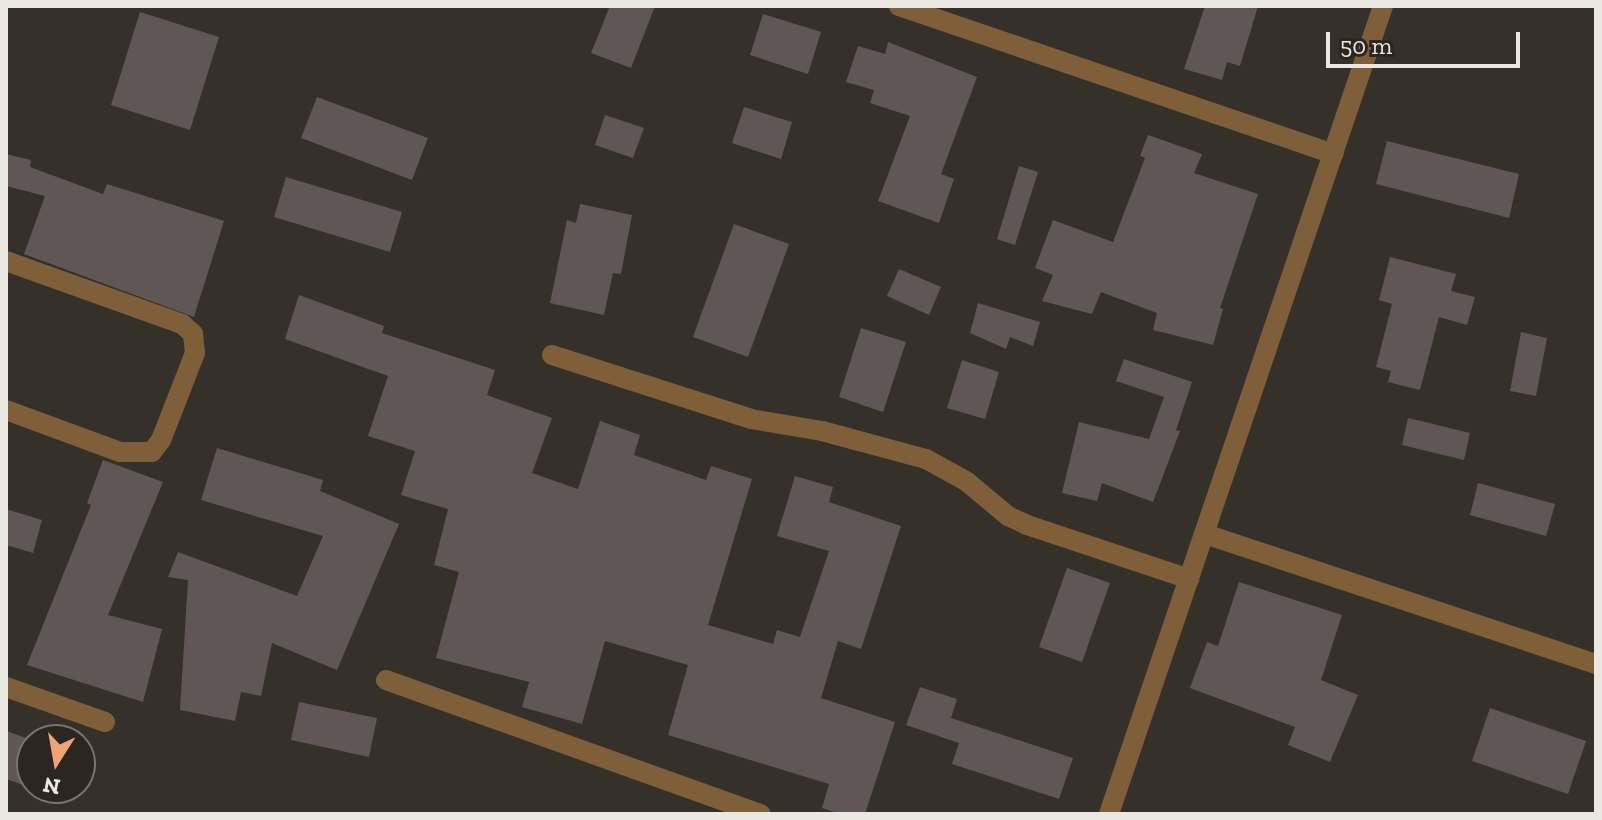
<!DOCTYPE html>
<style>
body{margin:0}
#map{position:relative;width:1602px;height:820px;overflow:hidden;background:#35312a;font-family:"Zilla Slab",serif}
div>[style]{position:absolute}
.building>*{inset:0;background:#605655}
.minor>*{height:20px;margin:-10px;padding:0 10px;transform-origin:10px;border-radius:10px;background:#7e5f39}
span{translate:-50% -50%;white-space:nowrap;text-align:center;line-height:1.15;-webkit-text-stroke:6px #2b2720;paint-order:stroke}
.frame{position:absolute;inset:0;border:8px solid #ebe8e4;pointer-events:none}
.north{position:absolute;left:16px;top:724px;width:80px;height:80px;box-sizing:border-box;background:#2b2720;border:2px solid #78746e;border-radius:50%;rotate:191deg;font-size:22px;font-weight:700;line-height:32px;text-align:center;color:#ebe8e4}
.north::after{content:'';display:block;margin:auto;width:28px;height:36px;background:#f0a279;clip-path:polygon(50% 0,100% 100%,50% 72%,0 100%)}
.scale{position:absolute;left:1326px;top:32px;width:194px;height:36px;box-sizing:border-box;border:4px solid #ebe8e4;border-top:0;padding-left:10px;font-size:24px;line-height:28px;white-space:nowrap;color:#ebe8e4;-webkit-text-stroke:6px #2b2720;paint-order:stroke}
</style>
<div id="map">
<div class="building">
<i style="clip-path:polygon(610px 6px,655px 6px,631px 68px,591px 53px)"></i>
<i style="clip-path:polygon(1205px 6px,1258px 6px,1240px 66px,1227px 62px,1222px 80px,1184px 69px)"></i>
<i style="clip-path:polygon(140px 12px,219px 37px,190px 130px,111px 105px)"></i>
<i style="clip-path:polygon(763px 14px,821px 32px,808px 74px,750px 55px)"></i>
<i style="clip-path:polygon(888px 42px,977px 77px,941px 174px,954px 179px,939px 223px,878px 201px,910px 116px,870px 103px,874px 90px,846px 82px,858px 46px,885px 54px)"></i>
<i style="clip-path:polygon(317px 97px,428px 138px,412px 180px,301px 138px)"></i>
<i style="clip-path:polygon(744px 107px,792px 122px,781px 159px,732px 143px)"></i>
<i style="clip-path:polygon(605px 115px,644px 128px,633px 158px,595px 145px)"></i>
<i style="clip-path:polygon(1148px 135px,1202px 154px,1194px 173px,1258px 194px,1220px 308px,1223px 309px,1213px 345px,1153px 330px,1157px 313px,1101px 292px,1092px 314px,1042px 301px,1053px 275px,1035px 268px,1053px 220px,1113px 242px,1145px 158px,1140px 156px)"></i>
<i style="clip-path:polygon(1387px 141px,1519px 174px,1509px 218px,1376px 184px)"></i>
<i style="clip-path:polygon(6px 154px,31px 160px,30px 167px,103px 194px,107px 184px,224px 221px,194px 317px,24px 254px,45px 196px,6px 186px)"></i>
<i style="clip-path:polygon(1019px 166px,1038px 172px,1015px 245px,997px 239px)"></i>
<i style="clip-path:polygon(286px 177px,402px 212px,390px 252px,274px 217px)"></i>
<i style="clip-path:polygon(580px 204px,632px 215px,621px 274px,613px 273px,604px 315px,550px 303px,567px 220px,576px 223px)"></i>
<i style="clip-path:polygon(734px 224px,789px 244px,748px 357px,693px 337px)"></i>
<i style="clip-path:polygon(1390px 257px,1456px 274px,1451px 291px,1475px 297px,1467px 325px,1439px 317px,1420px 390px,1388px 382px,1391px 371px,1376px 367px,1392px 304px,1379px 300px)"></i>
<i style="clip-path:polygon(899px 269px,941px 287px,929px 315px,887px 296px)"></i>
<i style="clip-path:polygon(299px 295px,384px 326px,382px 333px,495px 370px,487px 395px,552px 418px,532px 473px,578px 489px,600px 421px,640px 435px,634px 455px,706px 480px,711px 466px,752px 479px,708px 625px,773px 644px,777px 630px,800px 637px,829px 551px,777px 536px,795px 476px,833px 487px,829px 502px,901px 526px,861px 649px,838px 641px,821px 698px,895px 722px,865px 814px,840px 814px,822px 808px,829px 784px,668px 735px,688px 665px,605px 641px,582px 724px,522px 707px,529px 682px,436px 658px,459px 572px,434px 565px,448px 509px,401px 495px,415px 451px,368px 436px,388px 376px,285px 339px)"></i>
<i style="clip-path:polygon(978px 303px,1040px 322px,1033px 346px,1010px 337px,1006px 349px,970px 333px)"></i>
<i style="clip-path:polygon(861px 328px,906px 342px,883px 412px,839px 397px)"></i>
<i style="clip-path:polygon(1521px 332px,1547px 338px,1536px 396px,1510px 391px)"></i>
<i style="clip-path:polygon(1124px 359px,1192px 382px,1176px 430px,1180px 431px,1153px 502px,1102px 483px,1097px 501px,1062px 493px,1079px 422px,1149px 439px,1164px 397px,1116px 381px)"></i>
<i style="clip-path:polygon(962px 360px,999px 372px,985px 419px,947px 408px)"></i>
<i style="clip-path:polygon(1408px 418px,1470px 433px,1464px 460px,1402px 445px)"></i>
<i style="clip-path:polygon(217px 448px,323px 480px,320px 491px,399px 524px,337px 670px,272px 643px,261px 696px,241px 692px,235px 721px,180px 710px,188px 580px,168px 577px,178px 552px,297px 596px,323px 536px,201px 500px)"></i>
<i style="clip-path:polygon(103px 460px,163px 482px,108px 615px,162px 629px,143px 702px,27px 665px,91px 505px,87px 503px)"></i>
<i style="clip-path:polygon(1478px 483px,1555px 504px,1546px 536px,1470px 515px)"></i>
<i style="clip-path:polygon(6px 509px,42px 520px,33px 553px,6px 545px)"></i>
<i style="clip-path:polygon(1067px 568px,1110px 583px,1082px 662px,1039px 647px)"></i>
<i style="clip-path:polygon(1239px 582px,1342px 615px,1321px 680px,1358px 695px,1330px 762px,1288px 745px,1295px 727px,1190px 688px,1207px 642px,1218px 646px)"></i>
<i style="clip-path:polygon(920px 687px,957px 699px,951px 718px,1073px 758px,1059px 799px,952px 764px,959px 743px,906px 725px)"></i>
<i style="clip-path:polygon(299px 702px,377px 718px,369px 757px,291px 740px)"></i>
<i style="clip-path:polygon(1490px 708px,1586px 741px,1568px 794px,1472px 761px)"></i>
<i style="clip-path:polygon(6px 731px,32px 740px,32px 788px,6px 779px)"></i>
</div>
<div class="minor">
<i style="left:899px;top:6px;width:459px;rotate:18.8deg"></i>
<i style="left:6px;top:261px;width:187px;rotate:19.7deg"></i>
<i style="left:182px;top:324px;width:15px;rotate:42deg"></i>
<i style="left:193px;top:334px;width:19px;rotate:84deg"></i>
<i style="left:195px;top:353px;width:93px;rotate:111.3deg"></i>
<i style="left:161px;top:440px;width:15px;rotate:127deg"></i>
<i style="left:152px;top:452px;width:32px;rotate:180deg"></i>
<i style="left:120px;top:452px;width:121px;rotate:-159.8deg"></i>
<i style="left:552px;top:355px;width:209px;rotate:17.8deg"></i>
<i style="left:751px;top:419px;width:72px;rotate:9.6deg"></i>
<i style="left:822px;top:431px;width:108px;rotate:15.1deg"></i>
<i style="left:926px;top:459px;width:46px;rotate:28.8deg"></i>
<i style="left:966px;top:481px;width:55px;rotate:39.8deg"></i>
<i style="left:1008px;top:516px;width:21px;rotate:25deg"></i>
<i style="left:1027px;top:525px;width:171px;rotate:18.4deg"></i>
<i style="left:1205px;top:534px;width:412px;rotate:18.4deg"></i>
<i style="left:386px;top:680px;width:398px;rotate:19.7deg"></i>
<i style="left:6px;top:687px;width:105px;rotate:19.5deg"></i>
<i style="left:1109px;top:814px;width:853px;rotate:-71.27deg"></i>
</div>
<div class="frame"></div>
<div class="north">N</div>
<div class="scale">50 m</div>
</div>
